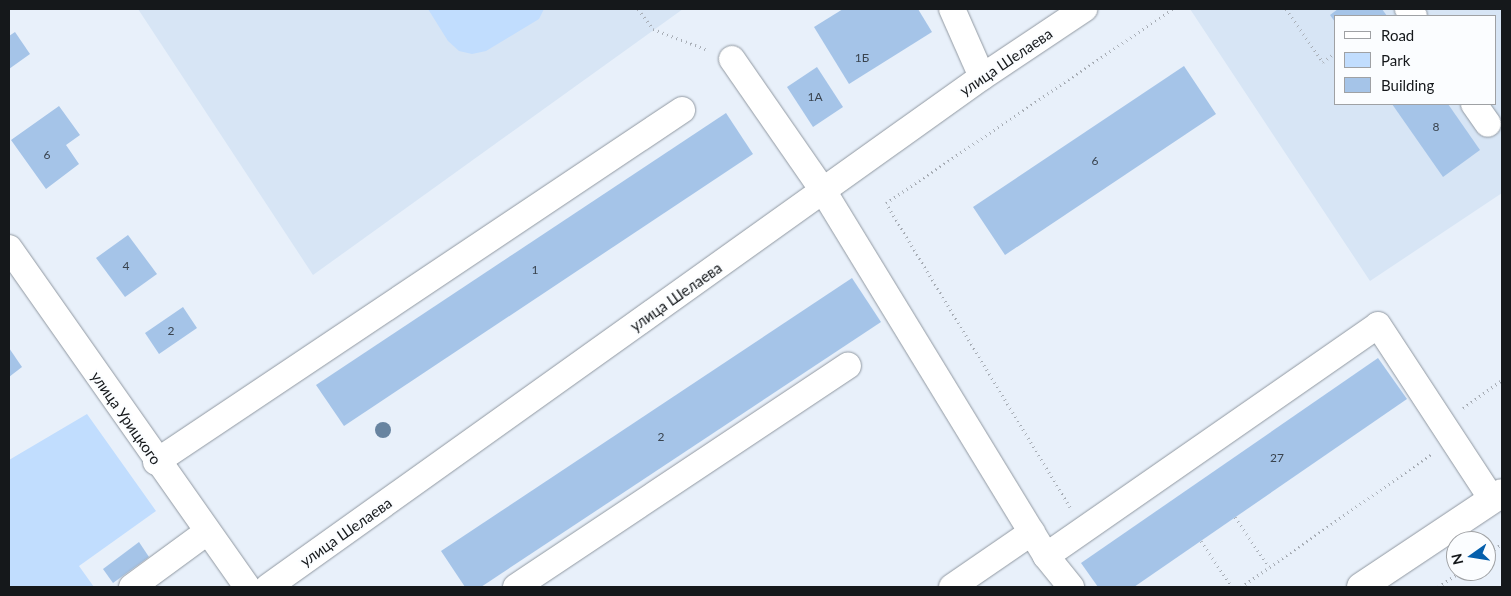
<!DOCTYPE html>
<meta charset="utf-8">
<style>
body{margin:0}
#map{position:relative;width:1511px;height:596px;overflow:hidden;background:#e8f0fa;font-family:Lato,sans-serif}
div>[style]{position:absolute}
.built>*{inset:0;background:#d7e5f5}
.green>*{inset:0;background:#c1ddfe}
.building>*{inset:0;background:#a5c4e8}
.path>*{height:3px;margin-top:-1.5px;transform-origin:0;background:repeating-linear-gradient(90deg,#a7adb5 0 1px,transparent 0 5px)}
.roads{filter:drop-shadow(0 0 1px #9098a1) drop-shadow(0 0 1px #9098a1)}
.minor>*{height:26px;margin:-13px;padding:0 13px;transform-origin:13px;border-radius:13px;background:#fff}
.major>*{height:28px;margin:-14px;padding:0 14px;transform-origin:14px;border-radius:14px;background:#fff}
.trees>*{width:16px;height:16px;margin:-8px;border-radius:50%;background:#6884a0}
span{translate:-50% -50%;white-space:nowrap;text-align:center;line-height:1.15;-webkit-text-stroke:4px #fbfdff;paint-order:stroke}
.number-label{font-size:12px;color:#39434e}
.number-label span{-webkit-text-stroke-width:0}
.street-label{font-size:15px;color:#15181b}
.frame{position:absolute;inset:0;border:10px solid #15181b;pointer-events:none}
.legend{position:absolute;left:1334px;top:15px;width:162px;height:90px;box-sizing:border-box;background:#fbfdff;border:1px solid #9fa1a4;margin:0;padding:6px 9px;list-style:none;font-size:15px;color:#15181b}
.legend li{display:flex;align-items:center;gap:10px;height:25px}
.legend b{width:25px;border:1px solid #9fa1a4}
.north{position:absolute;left:1446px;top:531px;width:50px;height:50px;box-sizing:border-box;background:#fbfdff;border:1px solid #9fa1a4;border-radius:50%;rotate:257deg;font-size:14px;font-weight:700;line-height:20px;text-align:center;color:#15181b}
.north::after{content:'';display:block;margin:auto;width:18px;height:22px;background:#045fac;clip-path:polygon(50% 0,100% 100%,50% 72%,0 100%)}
</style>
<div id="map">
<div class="built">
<i style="clip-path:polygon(138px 9px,683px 9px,313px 275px)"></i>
<i style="clip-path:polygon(evenodd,1190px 9px,1502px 9px,1502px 193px,1370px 281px,1190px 9px,1335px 16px,1495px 16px,1495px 104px,1335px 104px,1335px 16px)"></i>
</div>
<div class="green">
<i style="clip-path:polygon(428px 9px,544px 9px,539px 19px,486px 51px,472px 54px,459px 51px,448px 41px)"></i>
<i style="clip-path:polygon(87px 414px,156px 511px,79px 566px,94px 587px,9px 587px,9px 460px)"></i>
</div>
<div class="building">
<i style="clip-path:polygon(843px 9px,918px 9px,932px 32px,849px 84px,814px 27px)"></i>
<i style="clip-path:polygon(1338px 9px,1382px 9px,1387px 16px,1335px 16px,1335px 22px,1330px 15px)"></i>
<i style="clip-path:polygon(15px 32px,30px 54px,9px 69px,9px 36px)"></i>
<i style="clip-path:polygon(1184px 66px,1216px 114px,1005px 255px,973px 207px)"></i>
<i style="clip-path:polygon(817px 67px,843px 107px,813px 127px,787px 87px)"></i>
<i style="clip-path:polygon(1392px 104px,1448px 104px,1480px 150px,1443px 177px)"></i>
<i style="clip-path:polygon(59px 106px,80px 135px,66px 145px,79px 164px,46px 189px,11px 140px)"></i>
<i style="clip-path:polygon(726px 113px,753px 154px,344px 426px,316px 385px)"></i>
<i style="clip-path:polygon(128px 235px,157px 274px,125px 297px,96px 258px)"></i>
<i style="clip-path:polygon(852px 278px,881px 322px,481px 587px,465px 587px,441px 551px)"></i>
<i style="clip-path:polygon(183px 307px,197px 328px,159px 354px,145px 333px)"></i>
<i style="clip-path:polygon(9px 348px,22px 367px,9px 377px)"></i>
<i style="clip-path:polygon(1378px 358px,1407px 399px,1134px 587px,1098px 587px,1081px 563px)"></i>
<i style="clip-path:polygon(139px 542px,149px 557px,113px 583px,103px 569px)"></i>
</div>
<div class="path">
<i style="left:638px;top:9px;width:25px;rotate:53deg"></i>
<i style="left:653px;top:29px;width:59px;rotate:20.9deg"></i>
<i style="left:1286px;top:9px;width:65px;rotate:55.1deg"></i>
<i style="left:1323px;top:62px;width:15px;rotate:-37deg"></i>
<i style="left:1463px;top:408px;width:48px;rotate:-35.7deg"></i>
<i style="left:1070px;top:507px;width:355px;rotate:-121.2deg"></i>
<i style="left:886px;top:203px;width:346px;rotate:-34.1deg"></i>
<i style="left:1235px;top:517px;width:60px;rotate:55.8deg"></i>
<i style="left:1201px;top:541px;width:55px;rotate:56deg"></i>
<i style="left:1486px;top:555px;width:19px;rotate:-35deg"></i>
<i style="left:1241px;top:587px;width:234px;rotate:-34.9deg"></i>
<i style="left:1438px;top:587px;width:29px;rotate:-34deg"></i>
</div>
<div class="roads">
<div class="minor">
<i style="left:952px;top:9px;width:74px;rotate:66.2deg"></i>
<i style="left:1408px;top:9px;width:9px;rotate:49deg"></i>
<i style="left:732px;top:59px;width:162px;rotate:55.3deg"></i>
<i style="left:824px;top:192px;width:426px;rotate:58.6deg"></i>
<i style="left:1046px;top:556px;width:40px;rotate:51deg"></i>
<i style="left:1474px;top:104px;width:24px;rotate:55deg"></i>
<i style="left:9px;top:248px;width:414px;rotate:54.9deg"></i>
<i style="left:156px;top:462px;width:633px;rotate:-33.79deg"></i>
<i style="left:1046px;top:556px;width:404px;rotate:-34.8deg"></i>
<i style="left:1378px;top:325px;width:208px;rotate:56.8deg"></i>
<i style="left:132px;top:587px;width:93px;rotate:-36.3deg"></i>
<i style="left:268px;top:587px;width:877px;rotate:-35.54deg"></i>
<i style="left:982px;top:77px;width:123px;rotate:-33.7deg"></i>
<i style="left:516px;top:587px;width:399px;rotate:-33.7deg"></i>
<i style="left:952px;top:587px;width:97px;rotate:-34.5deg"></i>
</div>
<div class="major">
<i style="left:1361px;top:587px;width:169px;rotate:-33.7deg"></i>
</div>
</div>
<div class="trees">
<i style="left:383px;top:430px"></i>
</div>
<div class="number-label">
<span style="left:862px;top:58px">1Б</span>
<span style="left:815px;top:97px">1А</span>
<span style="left:1436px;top:127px">8</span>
<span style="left:47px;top:155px">6</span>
<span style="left:1095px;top:161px">6</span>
<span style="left:126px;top:266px">4</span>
<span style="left:535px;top:270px">1</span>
<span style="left:171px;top:331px">2</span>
<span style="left:661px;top:437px">2</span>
<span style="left:1277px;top:458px">27</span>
</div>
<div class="street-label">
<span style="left:1006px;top:62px;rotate:-34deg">улица Шелаева</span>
<span style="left:676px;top:297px;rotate:-35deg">улица Шелаева</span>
<span style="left:126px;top:418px;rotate:55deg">улица Урицкого</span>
<span style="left:346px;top:532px;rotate:-35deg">улица Шелаева</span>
</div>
<div class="frame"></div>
<ul class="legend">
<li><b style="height:6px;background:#fff"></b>Road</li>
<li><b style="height:14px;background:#c1ddfe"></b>Park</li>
<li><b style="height:14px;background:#a5c4e8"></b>Building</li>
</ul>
<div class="north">N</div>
</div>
